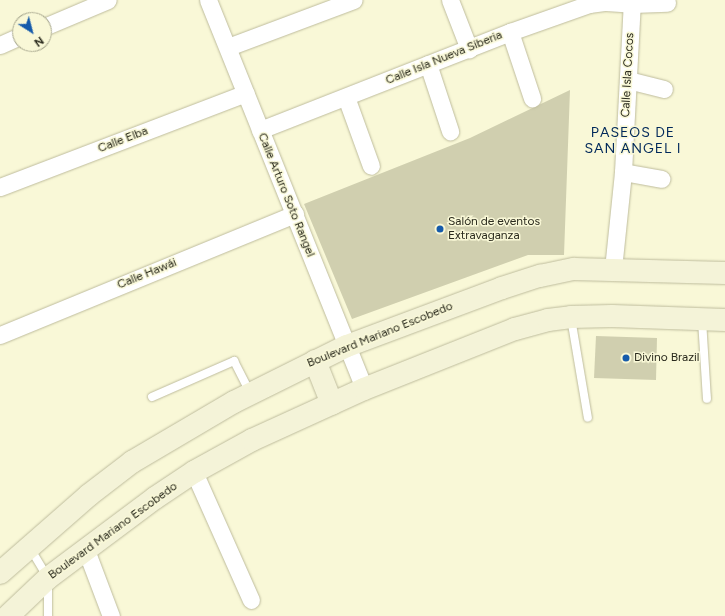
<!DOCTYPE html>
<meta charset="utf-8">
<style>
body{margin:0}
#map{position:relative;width:725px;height:616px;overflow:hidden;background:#f9f8d7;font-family:Figtree,sans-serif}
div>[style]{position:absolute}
.building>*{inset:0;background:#d0cfaf}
.roads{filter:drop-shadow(0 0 1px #bebc9d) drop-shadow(0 0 1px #bebc9d)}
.lane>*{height:8px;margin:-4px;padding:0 4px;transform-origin:4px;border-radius:4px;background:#fff}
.street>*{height:17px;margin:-8.5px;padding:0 8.5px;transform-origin:8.5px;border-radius:8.5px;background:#fff}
.secondary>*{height:22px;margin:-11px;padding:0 11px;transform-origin:11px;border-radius:11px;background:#f4f3d8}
.dots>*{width:11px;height:11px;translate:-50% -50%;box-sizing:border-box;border:2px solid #f9f8d7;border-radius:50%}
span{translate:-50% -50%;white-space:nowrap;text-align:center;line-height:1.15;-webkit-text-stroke:3px #f9f8d7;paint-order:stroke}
.street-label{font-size:12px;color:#2a2a1d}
.poi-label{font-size:12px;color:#2a2a1d}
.left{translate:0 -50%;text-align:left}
.quarter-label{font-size:14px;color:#00285a;letter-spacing:1px}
.north{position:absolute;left:12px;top:12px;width:40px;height:40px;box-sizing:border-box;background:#f9f8d7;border:1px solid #a6a68d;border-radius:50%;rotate:144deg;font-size:11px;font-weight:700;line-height:16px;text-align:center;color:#2a2a1d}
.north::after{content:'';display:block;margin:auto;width:14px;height:18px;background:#165bab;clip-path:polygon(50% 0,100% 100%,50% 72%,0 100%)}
</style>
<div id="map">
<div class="building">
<i style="clip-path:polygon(570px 90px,564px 255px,528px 255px,352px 319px,304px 204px,470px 138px)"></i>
<i style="clip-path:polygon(596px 336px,657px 338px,656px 380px,594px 378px)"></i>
</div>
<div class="roads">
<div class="lane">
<i style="left:571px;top:318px;width:101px;rotate:80.4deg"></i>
<i style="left:702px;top:320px;width:79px;rotate:86.4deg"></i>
<i style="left:152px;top:397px;width:90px;rotate:-23.7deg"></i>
<i style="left:234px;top:361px;width:36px;rotate:63deg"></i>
<i style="left:30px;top:548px;width:35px;rotate:59deg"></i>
<i style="left:48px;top:578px;width:38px;rotate:90deg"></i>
</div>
<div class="street">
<i style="left:208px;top:0;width:419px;rotate:68.1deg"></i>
<i style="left:450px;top:0;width:53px;rotate:68.8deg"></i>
<i style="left:44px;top:27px;width:69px;rotate:-22.9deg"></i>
<i style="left:510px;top:32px;width:70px;rotate:71.6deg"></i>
<i style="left:0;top:45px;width:22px;rotate:-24deg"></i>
<i style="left:228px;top:47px;width:134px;rotate:-20.5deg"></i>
<i style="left:428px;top:64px;width:71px;rotate:71.8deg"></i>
<i style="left:628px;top:80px;width:37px;rotate:14deg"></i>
<i style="left:346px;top:97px;width:73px;rotate:70.1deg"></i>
<i style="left:260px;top:130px;width:269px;rotate:-21.4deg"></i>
<i style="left:510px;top:32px;width:84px;rotate:-19.5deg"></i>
<i style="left:589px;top:4px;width:17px;rotate:-7deg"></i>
<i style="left:606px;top:2px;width:26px;rotate:4deg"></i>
<i style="left:632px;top:4px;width:35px;rotate:-2deg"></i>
<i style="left:623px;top:172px;width:39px;rotate:10deg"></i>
<i style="left:0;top:187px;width:263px;rotate:-20.9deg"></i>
<i style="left:613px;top:269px;width:98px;rotate:-84.1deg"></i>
<i style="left:623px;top:172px;width:172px;rotate:-87deg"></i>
<i style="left:0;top:335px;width:319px;rotate:-22.3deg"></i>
<i style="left:194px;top:472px;width:140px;rotate:66deg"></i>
<i style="left:86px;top:550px;width:71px;rotate:69.3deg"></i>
</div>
<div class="secondary">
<i style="left:315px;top:361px;width:46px;rotate:68.4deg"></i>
<i style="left:0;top:573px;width:118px;rotate:-41.2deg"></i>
<i style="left:89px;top:495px;width:54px;rotate:-37.5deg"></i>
<i style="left:132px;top:462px;width:118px;rotate:-30.5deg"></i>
<i style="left:234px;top:402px;width:126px;rotate:-26.4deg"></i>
<i style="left:347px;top:346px;width:165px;rotate:-20.5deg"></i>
<i style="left:502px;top:288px;width:40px;rotate:-18deg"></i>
<i style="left:540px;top:276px;width:35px;rotate:-12deg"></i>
<i style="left:574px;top:269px;width:151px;rotate:1.5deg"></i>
<i style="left:8px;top:616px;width:55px;rotate:-43.5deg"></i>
<i style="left:48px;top:578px;width:134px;rotate:-36.8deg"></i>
<i style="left:155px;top:498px;width:47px;rotate:-33.7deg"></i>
<i style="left:194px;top:472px;width:66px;rotate:-28.9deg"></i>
<i style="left:252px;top:440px;width:123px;rotate:-24.5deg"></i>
<i style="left:364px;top:389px;width:162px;rotate:-21.7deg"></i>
<i style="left:515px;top:329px;width:34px;rotate:-15deg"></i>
<i style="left:548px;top:320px;width:23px;rotate:-7deg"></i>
<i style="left:571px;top:317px;width:41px;rotate:-1.4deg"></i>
<i style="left:612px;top:316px;width:113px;rotate:2deg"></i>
</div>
</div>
<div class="dots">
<i style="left:440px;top:229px;background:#165bab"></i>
<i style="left:626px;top:358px;background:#165bab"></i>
</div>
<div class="street-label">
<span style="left:444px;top:58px;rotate:-22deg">Calle Isla Nueva Siberia</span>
<span style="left:628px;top:75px;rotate:-87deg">Calle Isla Cocos</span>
<span style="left:123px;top:140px;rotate:-21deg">Calle Elba</span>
<span style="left:286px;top:195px;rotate:68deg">Calle Arturo Soto Rangel</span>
<span style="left:147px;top:274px;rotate:-22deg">Calle Hawái</span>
<span style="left:380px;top:335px;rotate:-22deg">Boulevard Mariano Escobedo</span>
<span style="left:113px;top:531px;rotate:-36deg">Boulevard Mariano Escobedo</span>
</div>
<div class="poi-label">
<span class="left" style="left:448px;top:229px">Salón de eventos<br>Extravaganza</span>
<span class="left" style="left:634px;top:358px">Divino Brazil</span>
</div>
<div class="quarter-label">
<span style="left:633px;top:141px">PASEOS DE<br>SAN ANGEL I</span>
</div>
<div class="north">N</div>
</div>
